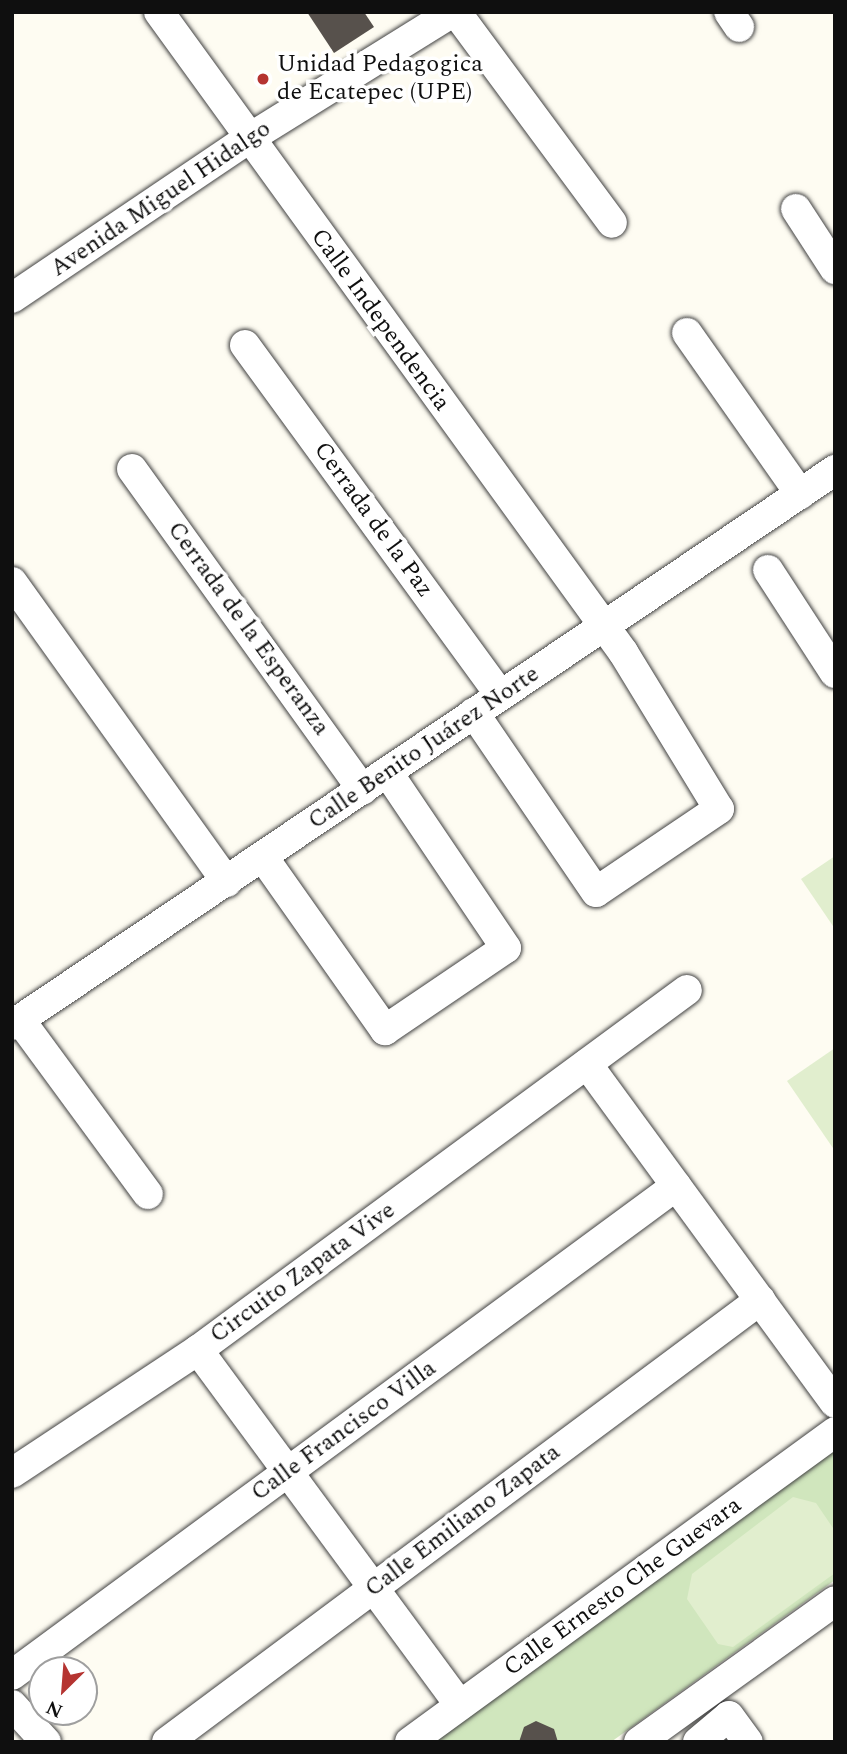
<!DOCTYPE html>
<meta charset="utf-8">
<style>
body{margin:0}
#map{position:relative;width:847px;height:1754px;overflow:hidden;background:#fefcf2;font-family:Spectral,serif}
div>[style]{position:absolute}
.green>*{inset:0;background:#d0e6bd}
.pitch>*{inset:0;background:#e1eece}
.building>*{inset:0;background:#57514c}
.roads{filter:drop-shadow(0 0 2px #424242) drop-shadow(0 0 2px #424242)}
.minor>*{height:30px;margin:-15px;padding:0 15px;transform-origin:15px;border-radius:15px;background:#fff}
.dots>*{width:19px;height:19px;translate:-50% -50%;box-sizing:border-box;border:4px solid #fff;border-radius:50%}
span{translate:-50% -50%;white-space:nowrap;text-align:center;line-height:1.15;-webkit-text-stroke:7px #fff;paint-order:stroke}
.poi-label{font-size:24px;color:#0f0f0f}
.left{translate:0 -50%;text-align:left}
.street-label{font-size:24px;color:#0f0f0f}
.frame{position:absolute;inset:0;border:14px solid #0f0f0f;pointer-events:none}
.north{position:absolute;left:28px;top:1656px;width:70px;height:70px;box-sizing:border-box;background:#fff;border:2px solid #9f9f9f;border-radius:50%;rotate:205deg;font-size:19px;font-weight:700;line-height:28px;text-align:center;color:#0f0f0f}
.north::after{content:'';display:block;margin:auto;width:24px;height:32px;background:#b53431;clip-path:polygon(50% 0,100% 100%,50% 72%,0 100%)}
</style>
<div id="map">
<div class="green">
<i style="clip-path:polygon(835px 1447px,835px 1580px,611px 1742px,431px 1742px)"></i>
</div>
<div class="pitch">
<i style="clip-path:polygon(835px 856px,835px 929px,801px 879px)"></i>
<i style="clip-path:polygon(835px 1048px,835px 1151px,787px 1081px)"></i>
<i style="clip-path:polygon(793px 1497px,816px 1503px,835px 1531px,835px 1573px,733px 1647px,718px 1644px,687px 1599px,692px 1574px)"></i>
</div>
<div class="building">
<i style="clip-path:polygon(307px 12px,364px 12px,374px 27px,334px 53px)"></i>
<i style="clip-path:polygon(536px 1721px,554px 1729px,558px 1742px,519px 1742px,524px 1727px)"></i>
</div>
<div class="roads">
<div class="minor">
<i style="left:159px;top:12px;width:791px;rotate:54.06deg"></i>
<i style="left:623px;top:652px;width:184px;rotate:58.6deg"></i>
<i style="left:719px;top:809px;width:148px;rotate:146deg"></i>
<i style="left:596px;top:892px;width:217px;rotate:-124.3deg"></i>
<i style="left:456px;top:12px;width:262px;rotate:53.5deg"></i>
<i style="left:729px;top:12px;width:18px;rotate:56deg"></i>
<i style="left:796px;top:209px;width:72px;rotate:57deg"></i>
<i style="left:12px;top:298px;width:285px;rotate:-34deg"></i>
<i style="left:248px;top:139px;width:241px;rotate:-31.8deg"></i>
<i style="left:687px;top:333px;width:197px;rotate:54.9deg"></i>
<i style="left:245px;top:345px;width:433px;rotate:53.9deg"></i>
<i style="left:132px;top:469px;width:395px;rotate:54.3deg"></i>
<i style="left:768px;top:570px;width:123px;rotate:57deg"></i>
<i style="left:12px;top:582px;width:369px;rotate:54.4deg"></i>
<i style="left:263px;top:857px;width:212px;rotate:54.8deg"></i>
<i style="left:385px;top:1030px;width:146px;rotate:-34.1deg"></i>
<i style="left:506px;top:948px;width:211px;rotate:-124deg"></i>
<i style="left:20px;top:1020px;width:216px;rotate:53.7deg"></i>
<i style="left:12px;top:1025px;width:993px;rotate:-33.99deg"></i>
<i style="left:587px;top:1064px;width:420px;rotate:53.8deg"></i>
<i style="left:198px;top:1350px;width:441px;rotate:53.6deg"></i>
<i style="left:12px;top:1473px;width:223px;rotate:-33.5deg"></i>
<i style="left:198px;top:1350px;width:607px;rotate:-36.36deg"></i>
<i style="left:12px;top:1675px;width:825px;rotate:-36.37deg"></i>
<i style="left:12px;top:1705px;width:50px;rotate:47.4deg"></i>
<i style="left:167px;top:1742px;width:740px;rotate:-36.7deg"></i>
<i style="left:410px;top:1742px;width:526px;rotate:-36.11deg"></i>
<i style="left:639px;top:1742px;width:241px;rotate:-35.7deg"></i>
<i style="left:698px;top:1742px;width:40px;rotate:-40deg"></i>
<i style="left:729px;top:1716px;width:32px;rotate:54deg"></i>
</div>
</div>
<div class="dots">
<i style="left:263px;top:79px;background:#b53431"></i>
</div>
<div class="poi-label">
<span class="left" style="left:277px;top:79px">Unidad Pedagogica<br>de Ecatepec (UPE)</span>
</div>
<div class="street-label">
<span style="left:161px;top:199px;rotate:-34deg">Avenida Miguel Hidalgo</span>
<span style="left:380px;top:320px;rotate:54deg">Calle Independencia</span>
<span style="left:373px;top:520px;rotate:54deg">Cerrada de la Paz</span>
<span style="left:248px;top:629px;rotate:54deg">Cerrada de la Esperanza</span>
<span style="left:424px;top:748px;rotate:-34deg">Calle Benito Juárez Norte</span>
<span style="left:303px;top:1273px;rotate:-36deg">Circuito Zapata Vive</span>
<span style="left:344px;top:1431px;rotate:-36deg">Calle Francisco Villa</span>
<span style="left:463px;top:1521px;rotate:-37deg">Calle Emiliano Zapata</span>
<span style="left:623px;top:1587px;rotate:-36deg">Calle Ernesto Che Guevara</span>
</div>
<div class="frame"></div>
<div class="north">N</div>
</div>
